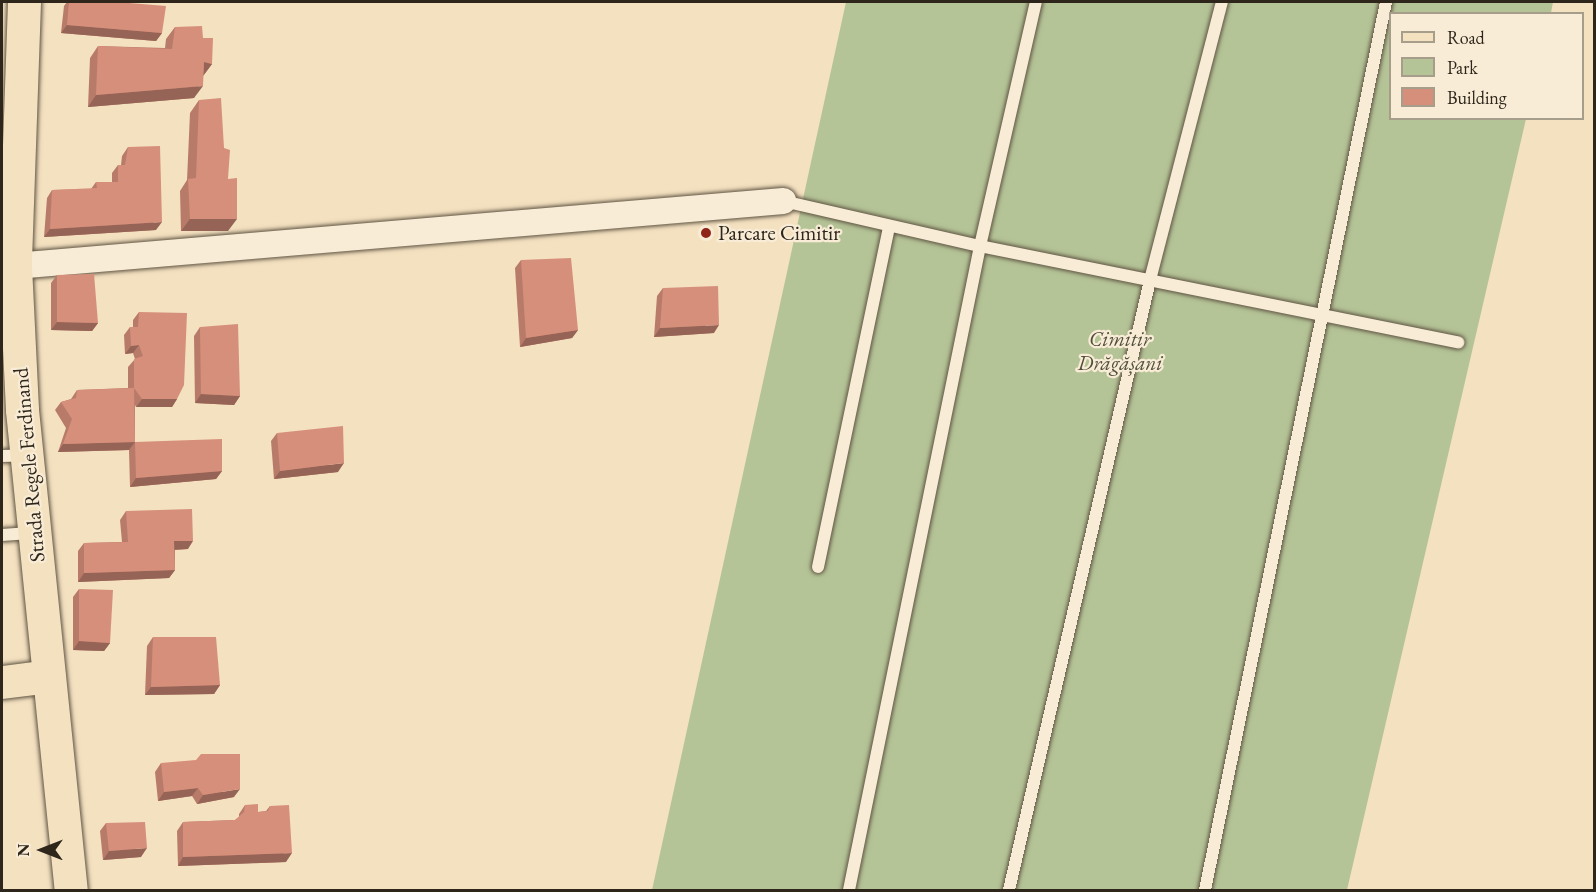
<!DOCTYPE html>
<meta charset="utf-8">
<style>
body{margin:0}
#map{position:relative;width:1596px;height:892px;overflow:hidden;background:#f4e1c0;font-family:"EB Garamond",serif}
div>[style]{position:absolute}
.green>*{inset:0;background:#b5c497}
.roads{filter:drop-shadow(0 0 2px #605544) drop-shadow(0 0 2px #605544)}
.lane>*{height:12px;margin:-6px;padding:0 6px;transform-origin:6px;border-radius:6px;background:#f8ecd6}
.street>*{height:26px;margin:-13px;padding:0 13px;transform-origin:13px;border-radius:13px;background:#f8ecd6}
.primary>*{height:33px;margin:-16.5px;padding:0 16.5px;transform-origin:16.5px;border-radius:16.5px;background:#f4e1c0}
.wall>*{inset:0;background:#b87b6a}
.shaded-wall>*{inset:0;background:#966456}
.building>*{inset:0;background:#d68f7b}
.dots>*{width:16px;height:16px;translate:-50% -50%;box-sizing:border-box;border:3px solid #f8ecd6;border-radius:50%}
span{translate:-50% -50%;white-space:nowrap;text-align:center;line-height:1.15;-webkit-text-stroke:4.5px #f8ecd6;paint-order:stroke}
.poi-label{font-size:21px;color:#2e261b}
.left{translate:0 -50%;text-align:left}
.park-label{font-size:21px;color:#504e3a;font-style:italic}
.street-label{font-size:21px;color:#2e261b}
.frame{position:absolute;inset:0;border:3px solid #2e261b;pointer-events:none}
.legend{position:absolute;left:1389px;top:12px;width:195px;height:108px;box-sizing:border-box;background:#f8ecd6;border:2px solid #a79d8b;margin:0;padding:8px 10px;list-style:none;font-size:18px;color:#2e261b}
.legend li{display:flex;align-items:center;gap:12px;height:30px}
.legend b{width:30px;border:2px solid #a79d8b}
.north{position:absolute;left:12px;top:820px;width:60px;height:60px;-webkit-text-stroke:4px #f8ecd6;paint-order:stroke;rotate:270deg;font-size:16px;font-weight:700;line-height:24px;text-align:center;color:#2e261b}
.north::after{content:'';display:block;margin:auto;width:21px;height:27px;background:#2e261b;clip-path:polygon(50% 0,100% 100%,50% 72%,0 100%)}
</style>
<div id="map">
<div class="green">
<i style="clip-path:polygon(846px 2px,1553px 2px,1551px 13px,1390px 14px,1390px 118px,1526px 119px,1347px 890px,652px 890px)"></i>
</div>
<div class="roads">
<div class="lane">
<i style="left:783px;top:201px;width:202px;rotate:12.9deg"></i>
<i style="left:980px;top:246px;width:488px;rotate:11.4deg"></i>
<i style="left:2px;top:456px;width:23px;rotate:-2deg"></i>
<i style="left:2px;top:535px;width:31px;rotate:-4deg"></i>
<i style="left:818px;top:567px;width:348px;rotate:-78.2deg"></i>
<i style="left:849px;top:890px;width:657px;rotate:-78.5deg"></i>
<i style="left:980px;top:246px;width:250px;rotate:-77.1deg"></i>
<i style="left:1009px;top:890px;width:626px;rotate:-76.98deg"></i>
<i style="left:1150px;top:280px;width:287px;rotate:-75.5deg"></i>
<i style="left:1205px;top:890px;width:906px;rotate:-78.48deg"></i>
</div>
<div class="street">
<i style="left:15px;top:266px;width:771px;rotate:-4.84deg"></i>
</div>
<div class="primary">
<i style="left:24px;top:2px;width:264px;rotate:92deg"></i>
<i style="left:15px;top:266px;width:144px;rotate:87.2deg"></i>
<i style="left:22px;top:410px;width:482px;rotate:84.2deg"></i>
<i style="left:2px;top:682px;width:47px;rotate:-7.3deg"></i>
</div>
</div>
<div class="wall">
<i style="clip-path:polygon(67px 2px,117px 2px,162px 33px,156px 41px,61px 33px,64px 6px)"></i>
<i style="clip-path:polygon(175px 27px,203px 38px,212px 64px,203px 76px,194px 98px,88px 107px,90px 58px,98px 46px,165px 48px,166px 39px)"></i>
<i style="clip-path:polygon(199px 100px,224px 148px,228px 179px,228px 231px,181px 231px,180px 191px,187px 180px,190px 113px)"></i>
<i style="clip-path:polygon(128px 147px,156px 230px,44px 237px,47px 198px,52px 190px,91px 189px,96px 182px,112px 182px,112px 173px,118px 165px,121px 165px,122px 156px)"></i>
<i style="clip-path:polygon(521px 260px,578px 330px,572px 338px,520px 347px,515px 268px)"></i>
<i style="clip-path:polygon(57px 275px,98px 323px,92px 331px,51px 330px,51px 283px)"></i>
<i style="clip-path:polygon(663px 288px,714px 333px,654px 337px,657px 296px)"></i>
<i style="clip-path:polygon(139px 312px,177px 399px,172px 407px,136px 407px,135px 405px,135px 442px,222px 471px,216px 479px,130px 487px,129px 450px,58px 452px,66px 428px,55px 410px,61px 402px,71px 399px,77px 390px,128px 388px,128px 367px,135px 359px,133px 353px,125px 354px,124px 335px,130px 327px,133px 327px,133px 320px)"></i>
<i style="clip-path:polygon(200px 327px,240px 396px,234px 405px,195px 403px,194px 336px)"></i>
<i style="clip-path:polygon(277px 433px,338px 472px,274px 479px,271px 441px)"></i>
<i style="clip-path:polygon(126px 511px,188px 549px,175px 550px,175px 570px,169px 578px,78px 582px,78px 551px,84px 543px,122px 542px,120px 520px)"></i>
<i style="clip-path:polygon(79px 589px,110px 643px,104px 651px,73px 650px,73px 597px)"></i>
<i style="clip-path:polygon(153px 637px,220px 685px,214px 694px,145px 695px,147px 646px)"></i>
<i style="clip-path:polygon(161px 763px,234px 797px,197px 804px,192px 796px,158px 801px,155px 772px)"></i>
<i style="clip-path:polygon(245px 805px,258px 812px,266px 811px,270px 806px,286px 862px,178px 866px,177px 831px,183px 822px,235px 820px,239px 817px,239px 814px)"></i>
<i style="clip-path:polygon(106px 823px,141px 857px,103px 860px,100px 831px)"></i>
</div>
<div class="shaded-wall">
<i style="clip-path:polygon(67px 25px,162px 33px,156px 41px,61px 33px)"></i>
<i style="clip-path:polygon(204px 62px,212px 64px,203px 76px)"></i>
<i style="clip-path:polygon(203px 86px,194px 98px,88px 107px,96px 95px)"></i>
<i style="clip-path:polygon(190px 219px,237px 219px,228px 231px,181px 231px)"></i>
<i style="clip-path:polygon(162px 222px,156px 230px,44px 237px,50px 229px)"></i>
<i style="clip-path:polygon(57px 322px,98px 323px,92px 331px,51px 330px)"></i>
<i style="clip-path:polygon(719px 325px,714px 333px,654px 337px,660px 328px)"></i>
<i style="clip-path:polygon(578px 330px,572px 338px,520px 347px,526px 338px)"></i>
<i style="clip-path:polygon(139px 345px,133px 353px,125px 354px,131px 346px)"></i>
<i style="clip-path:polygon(201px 394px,240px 396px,234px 405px,195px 403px)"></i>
<i style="clip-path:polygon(142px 399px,177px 399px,172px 407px,136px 407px)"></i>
<i style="clip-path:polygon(135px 442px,129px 450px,58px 452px,63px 444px)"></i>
<i style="clip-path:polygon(344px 463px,338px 472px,274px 479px,280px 471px)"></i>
<i style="clip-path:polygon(222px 471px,216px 479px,130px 487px,136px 478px)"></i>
<i style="clip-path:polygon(174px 541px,193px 541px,188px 549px,168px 550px)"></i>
<i style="clip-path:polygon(175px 570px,169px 578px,78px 582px,84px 573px)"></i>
<i style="clip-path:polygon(79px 641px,110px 643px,104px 651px,73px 650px)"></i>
<i style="clip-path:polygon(220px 685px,214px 694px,145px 695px,151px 687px)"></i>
<i style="clip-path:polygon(198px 788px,192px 796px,158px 801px,164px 792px)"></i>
<i style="clip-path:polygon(240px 789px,234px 797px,197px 804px,203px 795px)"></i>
<i style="clip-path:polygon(147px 848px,141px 857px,103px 860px,109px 851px)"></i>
<i style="clip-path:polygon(292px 853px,286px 862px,178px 866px,183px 857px)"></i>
</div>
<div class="building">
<i style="clip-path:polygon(69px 2px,117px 2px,166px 6px,162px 33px,67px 25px)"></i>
<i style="clip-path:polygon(202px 26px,203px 38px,213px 38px,212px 64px,204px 62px,203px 86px,96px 95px,98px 46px,172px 49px,175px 27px)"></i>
<i style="clip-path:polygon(221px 98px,224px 148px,230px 150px,228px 179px,237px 178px,237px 219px,190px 219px,188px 179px,196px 178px,199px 100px)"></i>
<i style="clip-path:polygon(160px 146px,162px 222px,50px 229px,52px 190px,97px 188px,96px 182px,118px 182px,118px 165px,125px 165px,128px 147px)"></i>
<i style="clip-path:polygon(571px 258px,578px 330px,526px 338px,521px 260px)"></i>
<i style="clip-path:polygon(94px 274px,98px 323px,57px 322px,57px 275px)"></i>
<i style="clip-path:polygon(718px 286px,719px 325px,660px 328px,663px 288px)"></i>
<i style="clip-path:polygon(139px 312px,187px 313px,184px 385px,177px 399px,142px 399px,134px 388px,135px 442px,63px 444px,72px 419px,61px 402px,76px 398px,77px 390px,134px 388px,134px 359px,143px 356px,139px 345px,131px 346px,130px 327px,138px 327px)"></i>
<i style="clip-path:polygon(238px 324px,240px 396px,201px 394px,200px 327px)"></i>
<i style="clip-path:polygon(343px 426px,344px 463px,280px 471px,277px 433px)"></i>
<i style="clip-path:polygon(222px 439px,222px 471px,136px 478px,135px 442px)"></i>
<i style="clip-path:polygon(192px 509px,193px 541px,174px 541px,175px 570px,84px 573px,84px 543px,128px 542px,126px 511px)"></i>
<i style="clip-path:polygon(79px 589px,113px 590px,110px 643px,79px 641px)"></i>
<i style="clip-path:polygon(153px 637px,216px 637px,220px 685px,151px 687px)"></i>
<i style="clip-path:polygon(201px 754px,240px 754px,240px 789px,203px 795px,198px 788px,164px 792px,161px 763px,196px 760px)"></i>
<i style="clip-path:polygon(258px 804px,258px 812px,268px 811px,270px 806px,289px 805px,292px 853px,183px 857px,183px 822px,235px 820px,244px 812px,245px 805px)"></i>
<i style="clip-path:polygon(145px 822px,147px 848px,109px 851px,106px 823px)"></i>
</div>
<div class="dots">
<i style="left:706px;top:233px;background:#8f2418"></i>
</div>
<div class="poi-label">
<span class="left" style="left:718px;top:233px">Parcare Cimitir</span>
</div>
<div class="park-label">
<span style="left:1120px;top:351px">Cimitir<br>Drăgășani</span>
</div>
<div class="street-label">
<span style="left:29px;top:465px;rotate:-95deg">Strada Regele Ferdinand</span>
</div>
<div class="frame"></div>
<ul class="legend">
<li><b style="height:8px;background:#f4e1c0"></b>Road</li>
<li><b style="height:16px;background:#b5c497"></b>Park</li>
<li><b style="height:16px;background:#d68f7b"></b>Building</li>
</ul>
<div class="north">N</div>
</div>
